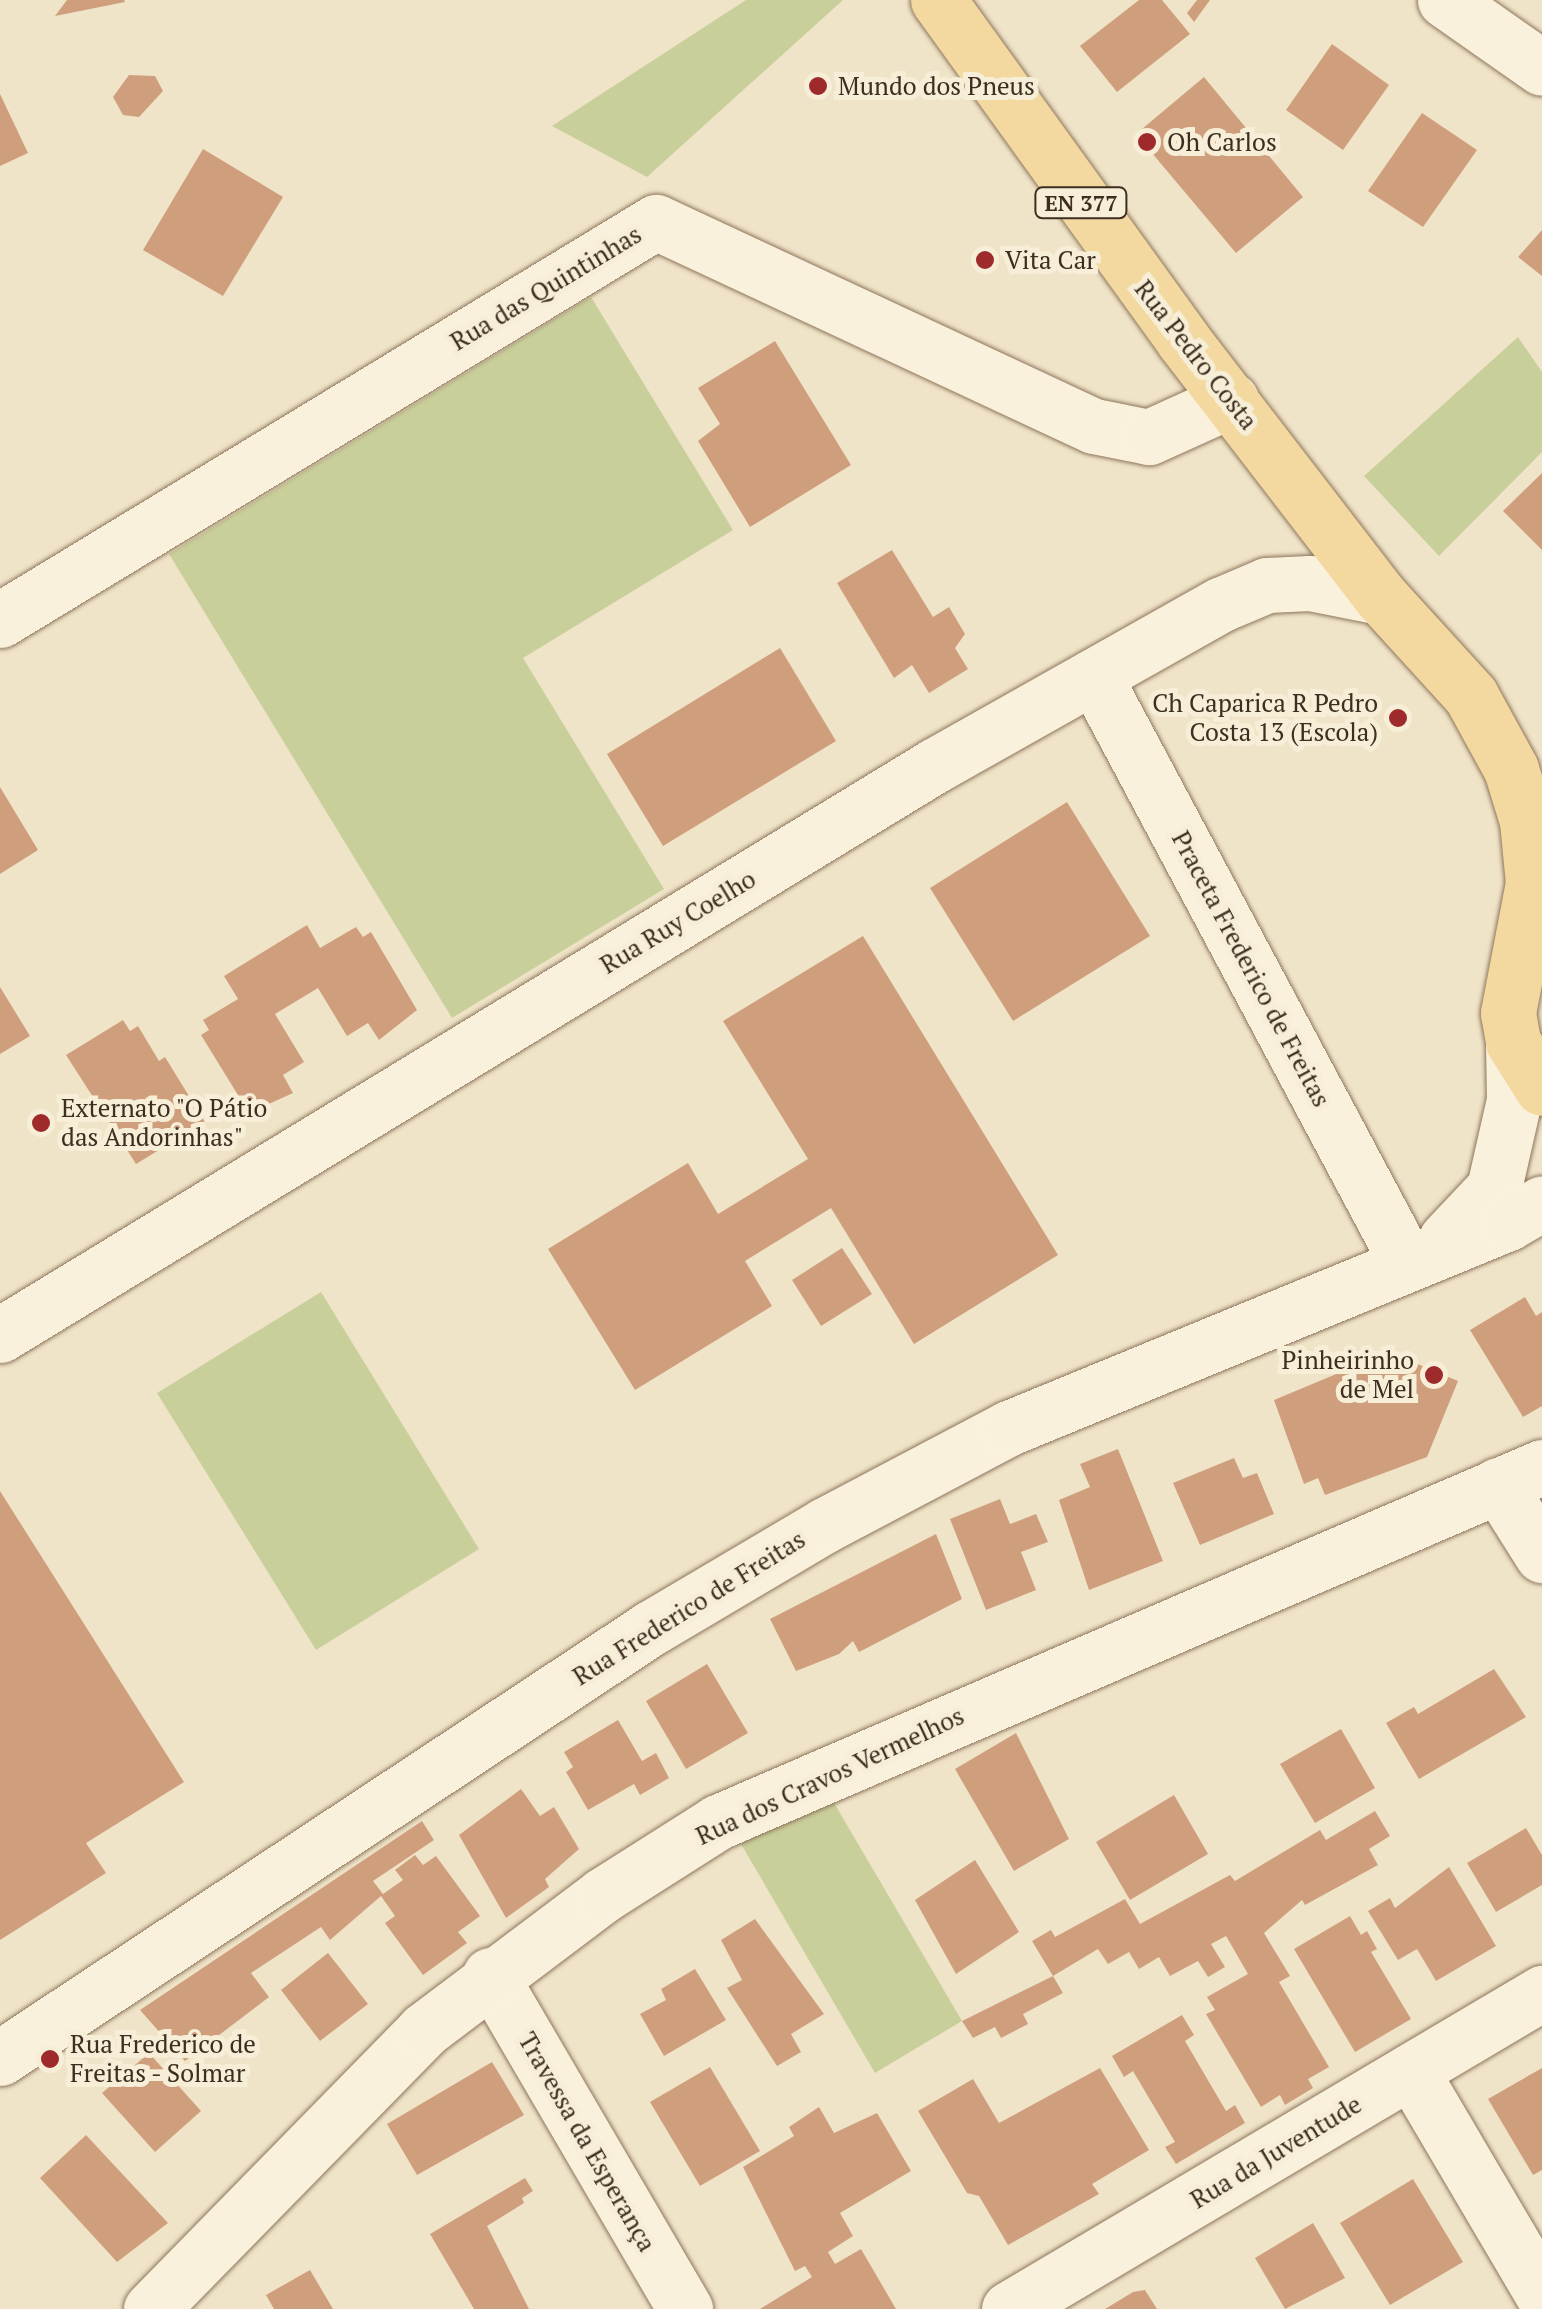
<!DOCTYPE html>
<meta charset="utf-8">
<style>
body{margin:0}
#map{position:relative;width:1542px;height:2309px;overflow:hidden;background:#f0e4c8;font-family:"PT Serif",serif}
div>[style]{position:absolute}
.green>*{inset:0;background:#c9cf9b}
.building>*{inset:0;background:#cf9f7d}
.roads{filter:drop-shadow(0 0 2px #8d765c) drop-shadow(0 0 2px #8d765c)}
.minor>*{height:55px;margin:-27.5px;padding:0 27.5px;transform-origin:27.5px;border-radius:27.5px;background:#faf1dc}
.major>*{height:55px;margin:-27.5px;padding:0 27.5px;transform-origin:27.5px;border-radius:27.5px;background:#f3d9a0}
.dots>*{width:28px;height:28px;translate:-50% -50%;box-sizing:border-box;border:5px solid #f7eed8;border-radius:50%}
span{translate:-50% -50%;white-space:nowrap;text-align:center;line-height:1.15;-webkit-text-stroke:10px #f7eed8;paint-order:stroke}
.shield-label span{padding:2px 8px;background:#f7eed8;border:2px solid;border-radius:8px;-webkit-text-stroke-width:0}
.shield-label{font-size:22px;color:#3d2e20;font-weight:700}
.poi-label{font-size:25px;color:#3d2e20}
.left{translate:0 -50%;text-align:left}
.right{translate:-100% -50%;text-align:right}
.street-label{font-size:25px;color:#3d2e20}
</style>
<div id="map">
<div class="green">
<i style="clip-path:polygon(746px 0,843px 0,647px 177px,552px 126px)"></i>
<i style="clip-path:polygon(591px 297px,733px 530px,523px 658px,664px 889px,452px 1018px,169px 554px)"></i>
<i style="clip-path:polygon(1518px 337px,1542px 372px,1542px 452px,1439px 556px,1364px 476px)"></i>
<i style="clip-path:polygon(321px 1292px,479px 1549px,316px 1650px,157px 1393px)"></i>
<i style="clip-path:polygon(830px 1796px,962px 2021px,875px 2073px,741px 1844px)"></i>
</div>
<div class="building">
<i style="clip-path:polygon(67px 0,124px 0,125px 2px,55px 16px)"></i>
<i style="clip-path:polygon(1139px 0,1162px 0,1190px 34px,1117px 92px,1080px 46px)"></i>
<i style="clip-path:polygon(1197px 0,1210px 0,1194px 22px,1187px 13px)"></i>
<i style="clip-path:polygon(1332px 44px,1389px 85px,1343px 150px,1286px 110px)"></i>
<i style="clip-path:polygon(129px 75px,155px 76px,163px 91px,139px 117px,123px 115px,113px 97px)"></i>
<i style="clip-path:polygon(1204px 77px,1303px 197px,1236px 253px,1136px 134px)"></i>
<i style="clip-path:polygon(0 94px,28px 153px,0 166px)"></i>
<i style="clip-path:polygon(1422px 113px,1477px 150px,1423px 227px,1368px 191px)"></i>
<i style="clip-path:polygon(203px 149px,283px 197px,223px 296px,143px 250px)"></i>
<i style="clip-path:polygon(1542px 230px,1542px 276px,1518px 257px)"></i>
<i style="clip-path:polygon(775px 341px,851px 465px,750px 527px,698px 441px,720px 424px,698px 388px)"></i>
<i style="clip-path:polygon(1542px 473px,1542px 550px,1503px 511px)"></i>
<i style="clip-path:polygon(892px 550px,933px 617px,949px 607px,965px 634px,955px 648px,968px 669px,929px 693px,912px 665px,894px 678px,837px 583px)"></i>
<i style="clip-path:polygon(780px 648px,836px 741px,663px 846px,607px 754px)"></i>
<i style="clip-path:polygon(0 787px,38px 850px,0 874px)"></i>
<i style="clip-path:polygon(1067px 802px,1150px 936px,1013px 1021px,930px 888px)"></i>
<i style="clip-path:polygon(307px 925px,320px 948px,356px 927px,363px 937px,371px 932px,417px 1010px,379px 1040px,368px 1023px,347px 1036px,318px 988px,275px 1014px,304px 1062px,283px 1075px,293px 1093px,249px 1113px,201px 1035px,209px 1030px,203px 1020px,238px 999px,224px 976px)"></i>
<i style="clip-path:polygon(863px 936px,1058px 1255px,914px 1344px,831px 1208px,745px 1261px,772px 1306px,635px 1390px,548px 1249px,688px 1163px,718px 1214px,808px 1159px,723px 1021px)"></i>
<i style="clip-path:polygon(0 987px,30px 1036px,0 1054px)"></i>
<i style="clip-path:polygon(123px 1020px,130px 1031px,138px 1026px,159px 1061px,165px 1057px,205px 1122px,136px 1164px,66px 1055px)"></i>
<i style="clip-path:polygon(842px 1248px,872px 1294px,821px 1326px,792px 1280px)"></i>
<i style="clip-path:polygon(1525px 1297px,1536px 1316px,1542px 1312px,1542px 1406px,1523px 1417px,1470px 1330px)"></i>
<i style="clip-path:polygon(1377px 1357px,1404px 1368px,1408px 1360px,1458px 1381px,1427px 1457px,1325px 1495px,1318px 1478px,1304px 1484px,1274px 1400px)"></i>
<i style="clip-path:polygon(1118px 1449px,1163px 1561px,1089px 1590px,1059px 1500px,1090px 1487px,1080px 1464px)"></i>
<i style="clip-path:polygon(1234px 1458px,1243px 1478px,1257px 1473px,1274px 1514px,1200px 1545px,1173px 1483px)"></i>
<i style="clip-path:polygon(0 1491px,184px 1782px,86px 1843px,106px 1873px,0 1940px)"></i>
<i style="clip-path:polygon(1000px 1499px,1010px 1524px,1036px 1514px,1048px 1542px,1021px 1552px,1036px 1590px,986px 1610px,950px 1519px)"></i>
<i style="clip-path:polygon(936px 1534px,962px 1599px,859px 1652px,853px 1641px,839px 1654px,796px 1671px,770px 1619px)"></i>
<i style="clip-path:polygon(707px 1664px,748px 1733px,686px 1769px,646px 1701px)"></i>
<i style="clip-path:polygon(1494px 1669px,1526px 1717px,1419px 1779px,1386px 1723px,1414px 1707px,1418px 1714px)"></i>
<i style="clip-path:polygon(618px 1720px,642px 1761px,656px 1753px,669px 1778px,640px 1795px,634px 1784px,588px 1810px,566px 1772px,573px 1767px,564px 1752px)"></i>
<i style="clip-path:polygon(1341px 1729px,1375px 1788px,1315px 1823px,1280px 1764px)"></i>
<i style="clip-path:polygon(1016px 1733px,1069px 1839px,1014px 1871px,955px 1769px)"></i>
<i style="clip-path:polygon(521px 1789px,540px 1816px,554px 1807px,579px 1849px,545px 1879px,549px 1887px,506px 1918px,459px 1835px)"></i>
<i style="clip-path:polygon(1174px 1795px,1208px 1854px,1130px 1900px,1096px 1842px)"></i>
<i style="clip-path:polygon(1375px 1811px,1390px 1836px,1369px 1849px,1378px 1865px,1305px 1905px,1302px 1900px,1264px 1933px,1290px 1976px,1279px 1982px,1329px 2067px,1308px 2079px,1313px 2088px,1285px 2105px,1280px 2095px,1261px 2107px,1206px 2014px,1215px 2010px,1207px 1997px,1248px 1974px,1226px 1936px,1211px 1944px,1225px 1967px,1208px 1977px,1198px 1961px,1170px 1976px,1159px 1957px,1139px 1969px,1129px 1952px,1108px 1964px,1098px 1949px,1053px 1976px,1032px 1941px,1051px 1930px,1055px 1937px,1125px 1899px,1140px 1924px,1230px 1875px,1235px 1881px,1320px 1830px,1326px 1840px)"></i>
<i style="clip-path:polygon(422px 1821px,434px 1840px,373px 1881px,383px 1894px,403px 1880px,395px 1870px,415px 1855px,423px 1865px,436px 1856px,480px 1916px,458px 1932px,467px 1943px,423px 1975px,385px 1923px,395px 1916px,381px 1896px,330px 1940px,321px 1927px,251px 1973px,269px 1997px,185px 2061px,140px 2010px)"></i>
<i style="clip-path:polygon(1526px 1828px,1542px 1855px,1542px 1885px,1496px 1912px,1467px 1863px)"></i>
<i style="clip-path:polygon(975px 1860px,1019px 1932px,956px 1974px,915px 1900px)"></i>
<i style="clip-path:polygon(1449px 1867px,1496px 1946px,1436px 1981px,1417px 1949px,1398px 1960px,1368px 1911px,1390px 1898px,1395px 1908px)"></i>
<i style="clip-path:polygon(1350px 1916px,1361px 1935px,1367px 1931px,1377px 1949px,1371px 1952px,1411px 2019px,1355px 2052px,1294px 1949px)"></i>
<i style="clip-path:polygon(755px 1919px,824px 2014px,791px 2034px,801px 2052px,777px 2066px,727px 1988px,742px 1980px,721px 1940px)"></i>
<i style="clip-path:polygon(328px 1953px,368px 2004px,320px 2041px,281px 1990px)"></i>
<i style="clip-path:polygon(695px 1969px,726px 2020px,664px 2056px,640px 2014px,666px 2000px,661px 1989px)"></i>
<i style="clip-path:polygon(1053px 1976px,1063px 1993px,1023px 2014px,1028px 2024px,1001px 2038px,995px 2027px,973px 2038px,962px 2021px)"></i>
<i style="clip-path:polygon(1182px 2015px,1194px 2035px,1185px 2041px,1226px 2111px,1235px 2105px,1245px 2123px,1176px 2164px,1165px 2147px,1175px 2142px,1133px 2071px,1124px 2077px,1112px 2056px)"></i>
<i style="clip-path:polygon(149px 2053px,201px 2111px,155px 2152px,102px 2093px)"></i>
<i style="clip-path:polygon(492px 2062px,524px 2115px,417px 2175px,387px 2124px)"></i>
<i style="clip-path:polygon(710px 2067px,760px 2151px,700px 2186px,650px 2102px)"></i>
<i style="clip-path:polygon(1100px 2068px,1149px 2150px,1092px 2184px,1099px 2194px,1008px 2245px,979px 2196px,967px 2193px,918px 2111px,973px 2079px,999px 2123px)"></i>
<i style="clip-path:polygon(1542px 2068px,1542px 2170px,1533px 2175px,1488px 2099px)"></i>
<i style="clip-path:polygon(819px 2107px,834px 2133px,877px 2113px,911px 2171px,840px 2213px,853px 2236px,828px 2252px,835px 2264px,861px 2249px,896px 2309px,760px 2309px,812px 2277px,805px 2266px,795px 2271px,743px 2167px,794px 2136px,789px 2127px)"></i>
<i style="clip-path:polygon(86px 2135px,168px 2223px,117px 2262px,40px 2178px)"></i>
<i style="clip-path:polygon(525px 2178px,533px 2191px,522px 2198px,524px 2203px,487px 2226px,529px 2309px,474px 2309px,430px 2234px)"></i>
<i style="clip-path:polygon(1413px 2179px,1463px 2262px,1390px 2305px,1340px 2223px)"></i>
<i style="clip-path:polygon(1313px 2223px,1345px 2278px,1285px 2309px,1255px 2258px)"></i>
<i style="clip-path:polygon(310px 2270px,333px 2309px,274px 2309px,266px 2295px)"></i>
<i style="clip-path:polygon(1145px 2290px,1157px 2309px,1105px 2309px,1133px 2292px)"></i>
</div>
<div class="roads">
<div class="minor">
<i style="left:1445px;top:0;width:118px;rotate:35deg"></i>
<i style="left:0;top:620px;width:767px;rotate:-31.25deg"></i>
<i style="left:656px;top:222px;width:483px;rotate:25deg"></i>
<i style="left:1094px;top:426px;width:56px;rotate:11.3deg"></i>
<i style="left:1149px;top:437px;width:90px;rotate:-24.3deg"></i>
<i style="left:1094px;top:676px;width:665px;rotate:61.93deg"></i>
<i style="left:1446px;top:1239px;width:70px;rotate:-46.7deg"></i>
<i style="left:1494px;top:1188px;width:90px;rotate:-77.2deg"></i>
<i style="left:1514px;top:1100px;width:58px;rotate:-91deg"></i>
<i style="left:0;top:1335px;width:1094px;rotate:-31.35deg"></i>
<i style="left:934px;top:766px;width:330px;rotate:-29.4deg"></i>
<i style="left:1222px;top:604px;width:49px;rotate:-22.9deg"></i>
<i style="left:1267px;top:585px;width:43px;rotate:-2.7deg"></i>
<i style="left:1310px;top:583px;width:72px;rotate:11.2deg"></i>
<i style="left:1498px;top:1485px;width:83px;rotate:57.8deg"></i>
<i style="left:490px;top:1975px;width:387px;rotate:59.7deg"></i>
<i style="left:0;top:2058px;width:780px;rotate:-33.45deg"></i>
<i style="left:651px;top:1628px;width:202px;rotate:-30.6deg"></i>
<i style="left:825px;top:1525px;width:208px;rotate:-27.8deg"></i>
<i style="left:1009px;top:1428px;width:539px;rotate:-22.33deg"></i>
<i style="left:1508px;top:1223px;width:39px;rotate:-30deg"></i>
<i style="left:1411px;top:2071px;width:258px;rotate:59.5deg"></i>
<i style="left:151px;top:2309px;width:390px;rotate:-45.6deg"></i>
<i style="left:424px;top:2030px;width:224px;rotate:-37deg"></i>
<i style="left:603px;top:1895px;width:136px;rotate:-32.4deg"></i>
<i style="left:718px;top:1822px;width:897px;rotate:-23.31deg"></i>
<i style="left:1009px;top:2309px;width:620px;rotate:-30.66deg"></i>
</div>
<div class="major">
<i style="left:938px;top:0;width:419px;rotate:54.2deg"></i>
<i style="left:1183px;top:340px;width:324px;rotate:52.4deg"></i>
<i style="left:1381px;top:597px;width:134px;rotate:47.7deg"></i>
<i style="left:1471px;top:696px;width:83px;rotate:61.3deg"></i>
<i style="left:1511px;top:769px;width:54px;rotate:72.9deg"></i>
<i style="left:1527px;top:821px;width:62px;rotate:84.5deg"></i>
<i style="left:1533px;top:883px;width:132px;rotate:100.9deg"></i>
<i style="left:1508px;top:1013px;width:29px;rotate:80deg"></i>
<i style="left:1513px;top:1042px;width:54px;rotate:57.8deg"></i>
</div>
</div>
<div class="dots">
<i style="left:818px;top:86px;background:#9e2a2b"></i>
<i style="left:1147px;top:142px;background:#9e2a2b"></i>
<i style="left:985px;top:260px;background:#9e2a2b"></i>
<i style="left:1398px;top:718px;background:#9e2a2b"></i>
<i style="left:41px;top:1123px;background:#9e2a2b"></i>
<i style="left:1434px;top:1375px;background:#9e2a2b"></i>
<i style="left:50px;top:2059px;background:#9e2a2b"></i>
</div>
<div class="shield-label">
<span style="left:1081px;top:203px">EN 377</span>
</div>
<div class="poi-label">
<span class="left" style="left:838px;top:86px">Mundo dos Pneus</span>
<span class="left" style="left:1167px;top:142px">Oh Carlos</span>
<span class="left" style="left:1005px;top:260px">Vita Car</span>
<span class="right" style="left:1378px;top:718px">Ch Caparica R Pedro<br>Costa 13 (Escola)</span>
<span class="left" style="left:61px;top:1123px">Externato "O Pátio<br>das Andorinhas"</span>
<span class="right" style="left:1414px;top:1375px">Pinheirinho<br>de Mel</span>
<span class="left" style="left:70px;top:2059px">Rua Frederico de<br>Freitas - Solmar</span>
</div>
<div class="street-label">
<span style="left:546px;top:288px;rotate:-31deg">Rua das Quintinhas</span>
<span style="left:1196px;top:355px;rotate:52deg">Rua Pedro Costa</span>
<span style="left:678px;top:922px;rotate:-31deg">Rua Ruy Coelho</span>
<span style="left:1251px;top:969px;rotate:62deg">Praceta Frederico de Freitas</span>
<span style="left:689px;top:1608px;rotate:-32deg">Rua Frederico de Freitas</span>
<span style="left:830px;top:1776px;rotate:-25deg">Rua dos Cravos Vermelhos</span>
<span style="left:587px;top:2142px;rotate:60deg">Travessa da Esperança</span>
<span style="left:1276px;top:2152px;rotate:-31deg">Rua da Juventude</span>
</div>
</div>
